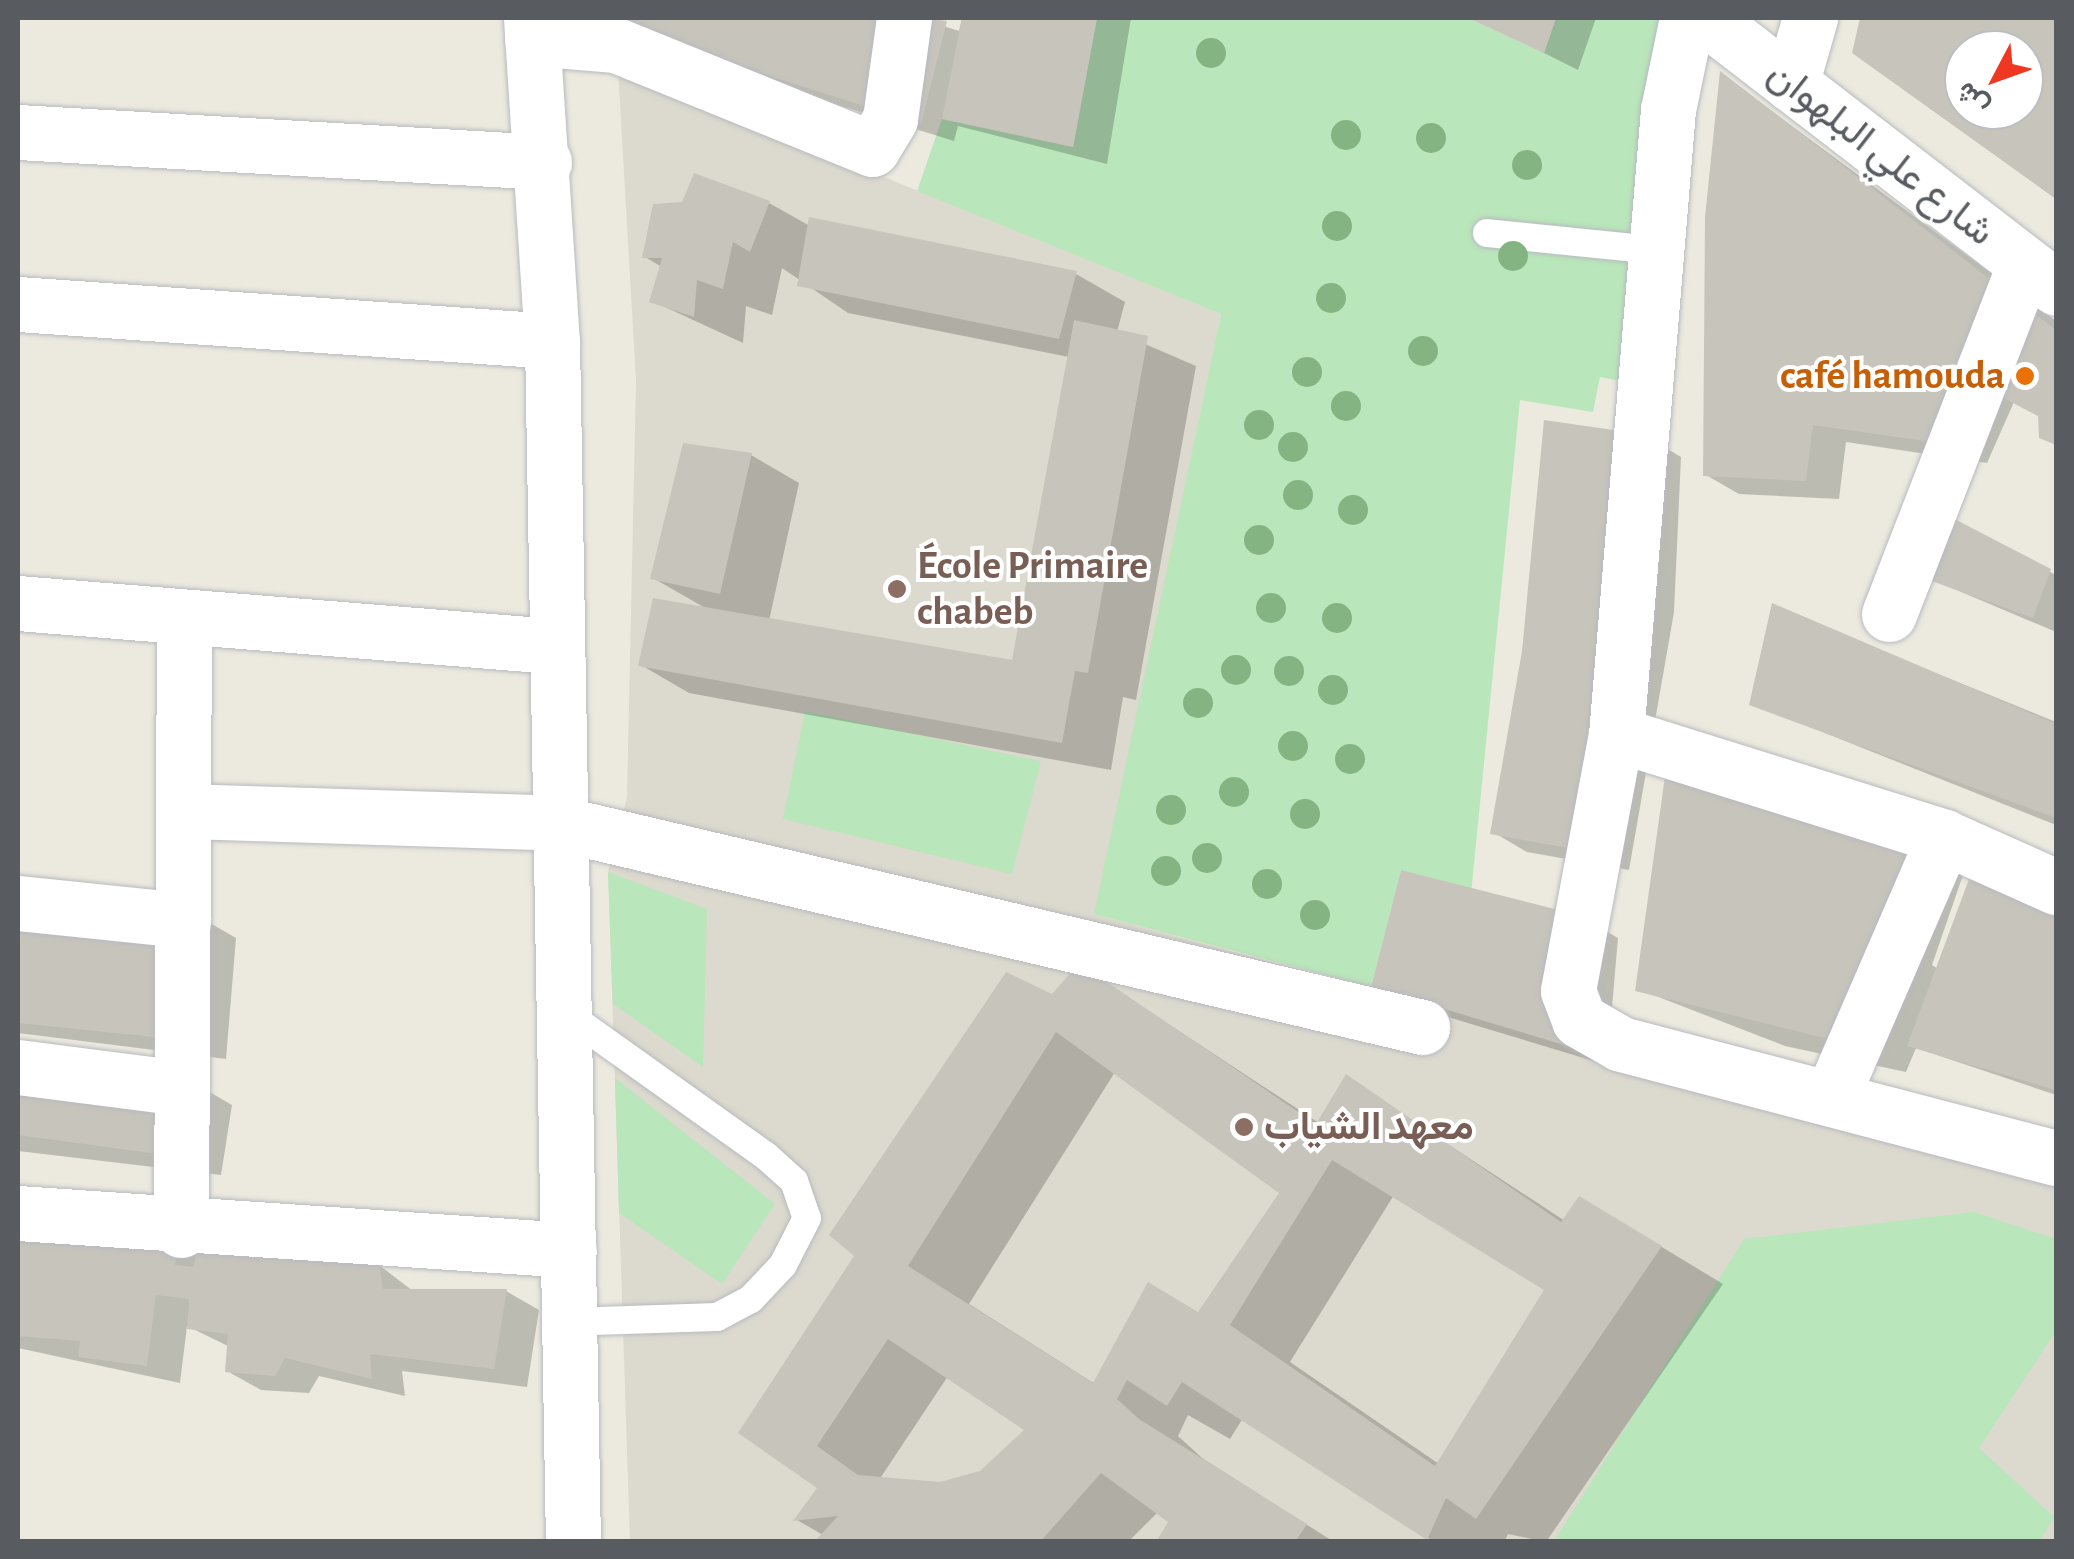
<!DOCTYPE html>
<meta charset="utf-8">
<style>
body{margin:0}
#map{position:relative;width:2074px;height:1559px;overflow:hidden;background:#eceadf;font-family:"Alegreya Sans",Vazirmatn,sans-serif}
div>[style]{position:absolute}
.education>*{inset:0;background:#dcd9ce}
.green>*{inset:0;background:#bae6bb}
.shadow>*{inset:0;background:#0003}
.building>*{inset:0;background:#c7c4bc}
.roads{filter:drop-shadow(0 0 2px #b7babf) drop-shadow(0 0 2px #b7babf)}
.lane>*{height:28px;margin:-14px;padding:0 14px;transform-origin:14px;border-radius:14px;background:#fff}
.street>*{height:55px;margin:-27.5px;padding:0 27.5px;transform-origin:27.5px;border-radius:27.5px;background:#fff}
.secondary>*{height:55px;margin:-27.5px;padding:0 27.5px;transform-origin:27.5px;border-radius:27.5px;background:#fff}
.trees>*{width:30px;height:30px;margin:-15px;border-radius:50%;background:#85b483}
.dots>*{width:28px;height:28px;translate:-50% -50%;box-sizing:border-box;border:5px solid #fff;border-radius:50%}
span{translate:-50% -50%;white-space:nowrap;text-align:center;line-height:1.15;-webkit-text-stroke:8px #fff;paint-order:stroke}
.street-label{font-size:40px;color:#585c61}
.food-label{font-size:40px;color:#c56008;font-weight:700}
.right{translate:-100% -50%;text-align:right}
.education-label{font-size:40px;color:#785e54;font-weight:700}
.left{translate:0 -50%;text-align:left}
.frame{position:absolute;inset:0;border:20px solid #585c61;pointer-events:none}
.north{position:absolute;left:1944px;top:30px;width:100px;height:100px;box-sizing:border-box;background:#fff;border:2px solid #bcbec0;border-radius:50%;rotate:229deg;font-size:28px;font-weight:700;line-height:40px;text-align:center;color:#585c61}
.north::after{content:'';display:block;margin:auto;width:35px;height:45px;background:#f03722;clip-path:polygon(50% 0,100% 100%,50% 72%,0 100%)}
</style>
<div id="map">
<div class="education">
<i style="clip-path:polygon(618px 69px,1221px 314px,1095px 914px,2056px 1175px,2056px 1541px,630px 1541px,608px 872px,627px 797px,636px 381px)"></i>
</div>
<div class="green">
<i style="clip-path:polygon(1097px 18px,1468px 18px,1544px 53px,1556px 18px,1667px 18px,1640px 385px,1600px 377px,1593px 412px,1520px 400px,1471px 894px,1401px 870px,1371px 987px,1094px 914px,1221px 314px,917px 191px,942px 119px,1073px 147px)"></i>
<i style="clip-path:polygon(805px 711px,1041px 761px,1012px 874px,783px 819px)"></i>
<i style="clip-path:polygon(608px 872px,707px 909px,703px 1067px,613px 1004px)"></i>
<i style="clip-path:polygon(615px 1078px,775px 1204px,722px 1284px,619px 1213px)"></i>
<i style="clip-path:polygon(1974px 1212px,2056px 1239px,2056px 1331px,1979px 1448px,2054px 1517px,2040px 1541px,1554px 1541px,1744px 1239px)"></i>
</div>
<div class="shadow">
<i style="clip-path:polygon(557px 18px,918px 18px,959px 31px,962px 18px,1131px 18px,1107px 164px,958px 126px,954px 141px)"></i>
<i style="clip-path:polygon(1474px 18px,1596px 18px,1578px 70px)"></i>
<i style="clip-path:polygon(evenodd,1864px 18px,2056px 18px,2056px 199px,1855px 52px,1864px 18px,1964px 50px,2024px 50px,2024px 110px,1964px 110px,1964px 50px)"></i>
<i style="clip-path:polygon(1723px 75px,2056px 321px,2056px 445px,2041px 436px,2041px 416px,2014px 402px,1987px 463px,1846px 442px,1839px 499px,1739px 494px,1706px 475px)"></i>
<i style="clip-path:polygon(769px 203px,810px 226px,1076px 274px,1125px 302px,1117px 332px,1196px 366px,1136px 700px,1123px 697px,1111px 770px,689px 693px,641px 665px,707px 609px,653px 578px,751px 455px,799px 483px,769px 621px,1014px 663px,1069px 357px,848px 313px,782px 268px,772px 315px,746px 306px,743px 343px,652px 301px,662px 267px,645px 257px)"></i>
<i style="clip-path:polygon(1647px 437px,1681px 457px,1674px 612px,1629px 870px,1527px 852px,1493px 832px)"></i>
<i style="clip-path:polygon(1944px 517px,2056px 575px,2056px 632px,1921px 575px)"></i>
<i style="clip-path:polygon(1774px 607px,2056px 722px,2056px 825px,1752px 704px)"></i>
<i style="clip-path:polygon(1670px 759px,1964px 872px,1932px 965px,1938px 969px,2056px 899px,2056px 1095px,1916px 1048px,1906px 1072px,1785px 1046px,1638px 989px)"></i>
<i style="clip-path:polygon(18px 918px,203px 919px,236px 938px,226px 1059px,18px 1033px)"></i>
<i style="clip-path:polygon(1585px 919px,1618px 938px,1607px 1065px,1408px 1005px)"></i>
<i style="clip-path:polygon(evenodd,1080px 966px,1319px 1123px,1347px 1078px,1565px 1221px,1642px 1235px,1723px 1284px,1546px 1542px,1508px 1534px,1504px 1542px,1434px 1542px,1243px 1418px,1230px 1439px,1188px 1415px,1178px 1436px,1202px 1458px,1334px 1542px,1159px 1542px,1171px 1522px,1158px 1512px,1128px 1542px,817px 1542px,823px 1535px,797px 1520px,820px 1487px,741px 1432px,1080px 966px,1115px 1072px,1283px 1192px,1200px 1315px,1095px 1384px,969px 1304px,1115px 1072px,1080px 966px,1394px 1195px,1547px 1289px,1439px 1464px,1290px 1362px,1394px 1195px,1080px 966px,948px 1376px,1028px 1430px,981px 1473px,940px 1485px,879px 1480px,948px 1376px)"></i>
<i style="clip-path:polygon(18px 1066px,199px 1086px,232px 1105px,221px 1175px,18px 1151px)"></i>
<i style="clip-path:polygon(18px 1225px,178px 1243px,198px 1255px,379px 1265px,413px 1291px,506px 1291px,539px 1310px,527px 1387px,402px 1371px,405px 1396px,319px 1376px,309px 1393px,261px 1390px,227px 1371px,230px 1347px,187px 1326px,180px 1383px,18px 1348px)"></i>
</div>
<div class="building">
<i style="clip-path:polygon(585px 18px,925px 18px,947px 21px,921px 124px)"></i>
<i style="clip-path:polygon(962px 18px,1097px 18px,1073px 147px,942px 119px)"></i>
<i style="clip-path:polygon(1468px 18px,1556px 18px,1544px 53px)"></i>
<i style="clip-path:polygon(evenodd,1860px 18px,2056px 18px,2056px 199px,1852px 53px,1860px 18px,1964px 50px,2024px 50px,2024px 110px,1964px 110px,1964px 50px)"></i>
<i style="clip-path:polygon(1720px 71px,2056px 330px,2056px 445px,2039px 438px,2038px 416px,1996px 394px,1953px 445px,1813px 425px,1806px 481px,1703px 476px,1705px 217px)"></i>
<i style="clip-path:polygon(694px 173px,770px 201px,750px 252px,733px 242px,723px 289px,697px 280px,694px 317px,649px 302px,662px 258px,642px 258px,653px 204px,682px 202px)"></i>
<i style="clip-path:polygon(809px 217px,1077px 271px,1059px 339px,797px 286px)"></i>
<i style="clip-path:polygon(1074px 320px,1148px 336px,1088px 673px,1075px 671px,1062px 743px,638px 666px,653px 598px,1012px 660px)"></i>
<i style="clip-path:polygon(1544px 420px,1648px 435px,1596px 853px,1490px 834px,1522px 651px)"></i>
<i style="clip-path:polygon(683px 443px,752px 453px,720px 594px,650px 579px)"></i>
<i style="clip-path:polygon(1943px 513px,2051px 569px,2033px 618px,1918px 576px)"></i>
<i style="clip-path:polygon(1772px 603px,2056px 724px,2056px 818px,1749px 705px)"></i>
<i style="clip-path:polygon(1668px 755px,1931px 850px,1857px 1046px,1635px 991px)"></i>
<i style="clip-path:polygon(1975px 863px,2056px 892px,2056px 1090px,1907px 1046px)"></i>
<i style="clip-path:polygon(1401px 870px,1586px 917px,1574px 1048px,1371px 987px)"></i>
<i style="clip-path:polygon(203px 916px,193px 1041px,18px 1023px,18px 917px)"></i>
<i style="clip-path:polygon(evenodd,1079px 963px,1316px 1124px,1346px 1074px,1561px 1222px,1579px 1196px,1662px 1246px,1476px 1519px,1446px 1498px,1427px 1540px,1182px 1382px,1167px 1406px,1127px 1380px,1117px 1399px,1139px 1419px,1307px 1524px,1295px 1542px,1156px 1542px,1168px 1522px,1101px 1473px,1040px 1542px,814px 1542px,838px 1516px,793px 1521px,817px 1488px,738px 1433px,854px 1256px,829px 1235px,1006px 972px,1052px 994px,1079px 963px,1056px 1032px,1279px 1193px,1198px 1312px,1148px 1282px,1093px 1383px,908px 1266px,1056px 1032px,1079px 963px,1332px 1160px,1544px 1290px,1435px 1466px,1230px 1325px,1332px 1160px,1079px 963px,888px 1339px,1024px 1430px,980px 1471px,940px 1482px,858px 1475px,817px 1446px,888px 1339px)"></i>
<i style="clip-path:polygon(18px 1068px,199px 1083px,188px 1158px,18px 1135px)"></i>
<i style="clip-path:polygon(18px 1226px,179px 1241px,175px 1265px,193px 1267px,198px 1248px,379px 1263px,383px 1289px,507px 1289px,494px 1369px,370px 1354px,372px 1379px,285px 1358px,275px 1376px,225px 1372px,228px 1334px,187px 1329px,189px 1299px,156px 1295px,147px 1366px,78px 1357px,80px 1341px,18px 1336px)"></i>
</div>
<div class="roads">
<div class="lane">
<i style="left:1487px;top:233px;width:168px;rotate:5.8deg"></i>
<i style="left:564px;top:1012px;width:248px;rotate:35.5deg"></i>
<i style="left:766px;top:1156px;width:38px;rotate:42deg"></i>
<i style="left:794px;top:1181px;width:39px;rotate:71deg"></i>
<i style="left:807px;top:1218px;width:53px;rotate:117.1deg"></i>
<i style="left:783px;top:1265px;width:47px;rotate:133.3deg"></i>
<i style="left:751px;top:1299px;width:38px;rotate:152deg"></i>
<i style="left:717px;top:1317px;width:147px;rotate:178.1deg"></i>
</div>
<div class="street">
<i style="left:531px;top:18px;width:324px;rotate:86.3deg"></i>
<i style="left:552px;top:341px;width:1201px;rotate:89deg"></i>
<i style="left:1687px;top:18px;width:94px;rotate:101.7deg"></i>
<i style="left:1668px;top:110px;width:626px;rotate:94.76deg"></i>
<i style="left:1616px;top:734px;width:261px;rotate:100.6deg"></i>
<i style="left:1568px;top:991px;width:31px;rotate:69deg"></i>
<i style="left:1579px;top:1020px;width:48px;rotate:29.7deg"></i>
<i style="left:1621px;top:1044px;width:450px;rotate:14.7deg"></i>
<i style="left:532px;top:38px;width:84px;rotate:4.8deg"></i>
<i style="left:616px;top:45px;width:276px;rotate:22.1deg"></i>
<i style="left:872px;top:149px;width:35px;rotate:-59deg"></i>
<i style="left:890px;top:119px;width:102px;rotate:-82.1deg"></i>
<i style="left:1791px;top:84px;width:69px;rotate:-73.9deg"></i>
<i style="left:18px;top:132px;width:527px;rotate:3.26deg"></i>
<i style="left:18px;top:304px;width:535px;rotate:3.96deg"></i>
<i style="left:18px;top:603px;width:536px;rotate:4.6deg"></i>
<i style="left:1889px;top:614px;width:375px;rotate:-68.8deg"></i>
<i style="left:1616px;top:734px;width:344px;rotate:17.4deg"></i>
<i style="left:1944px;top:837px;width:284px;rotate:113.4deg"></i>
<i style="left:184px;top:811px;width:373px;rotate:1.8deg"></i>
<i style="left:557px;top:823px;width:889px;rotate:13.27deg"></i>
<i style="left:1944px;top:837px;width:123px;rotate:24.1deg"></i>
<i style="left:18px;top:903px;width:166px;rotate:5.9deg"></i>
<i style="left:18px;top:1067px;width:165px;rotate:7.3deg"></i>
<i style="left:18px;top:1213px;width:552px;rotate:3.84deg"></i>
<i style="left:181px;top:1230px;width:608px;rotate:-89.72deg"></i>
</div>
<div class="secondary">
<i style="left:1706px;top:18px;width:442px;rotate:37.6deg"></i>
</div>
</div>
<div class="trees">
<i style="left:1211px;top:53px"></i>
<i style="left:1346px;top:135px"></i>
<i style="left:1431px;top:138px"></i>
<i style="left:1527px;top:165px"></i>
<i style="left:1337px;top:226px"></i>
<i style="left:1513px;top:256px"></i>
<i style="left:1331px;top:298px"></i>
<i style="left:1423px;top:351px"></i>
<i style="left:1307px;top:372px"></i>
<i style="left:1346px;top:406px"></i>
<i style="left:1259px;top:425px"></i>
<i style="left:1293px;top:447px"></i>
<i style="left:1298px;top:495px"></i>
<i style="left:1353px;top:510px"></i>
<i style="left:1259px;top:540px"></i>
<i style="left:1271px;top:608px"></i>
<i style="left:1337px;top:618px"></i>
<i style="left:1236px;top:670px"></i>
<i style="left:1289px;top:671px"></i>
<i style="left:1333px;top:690px"></i>
<i style="left:1198px;top:703px"></i>
<i style="left:1293px;top:746px"></i>
<i style="left:1350px;top:759px"></i>
<i style="left:1234px;top:792px"></i>
<i style="left:1171px;top:810px"></i>
<i style="left:1305px;top:814px"></i>
<i style="left:1207px;top:858px"></i>
<i style="left:1166px;top:871px"></i>
<i style="left:1267px;top:884px"></i>
<i style="left:1315px;top:915px"></i>
</div>
<div class="dots">
<i style="left:2025px;top:376px;background:#e8710a"></i>
<i style="left:897px;top:589px;background:#8d6e63"></i>
<i style="left:1244px;top:1127px;background:#8d6e63"></i>
</div>
<div class="street-label">
<span style="left:1881px;top:153px;rotate:38deg">شارع علي البلهوان</span>
</div>
<div class="food-label">
<span class="right" style="left:2005px;top:376px">café hamouda</span>
</div>
<div class="education-label">
<span class="left" style="left:917px;top:589px">École Primaire<br>chabeb</span>
<span class="left" style="left:1264px;top:1127px">معهد الشياب</span>
</div>
<div class="frame"></div>
<div class="north">ش</div>
</div>
